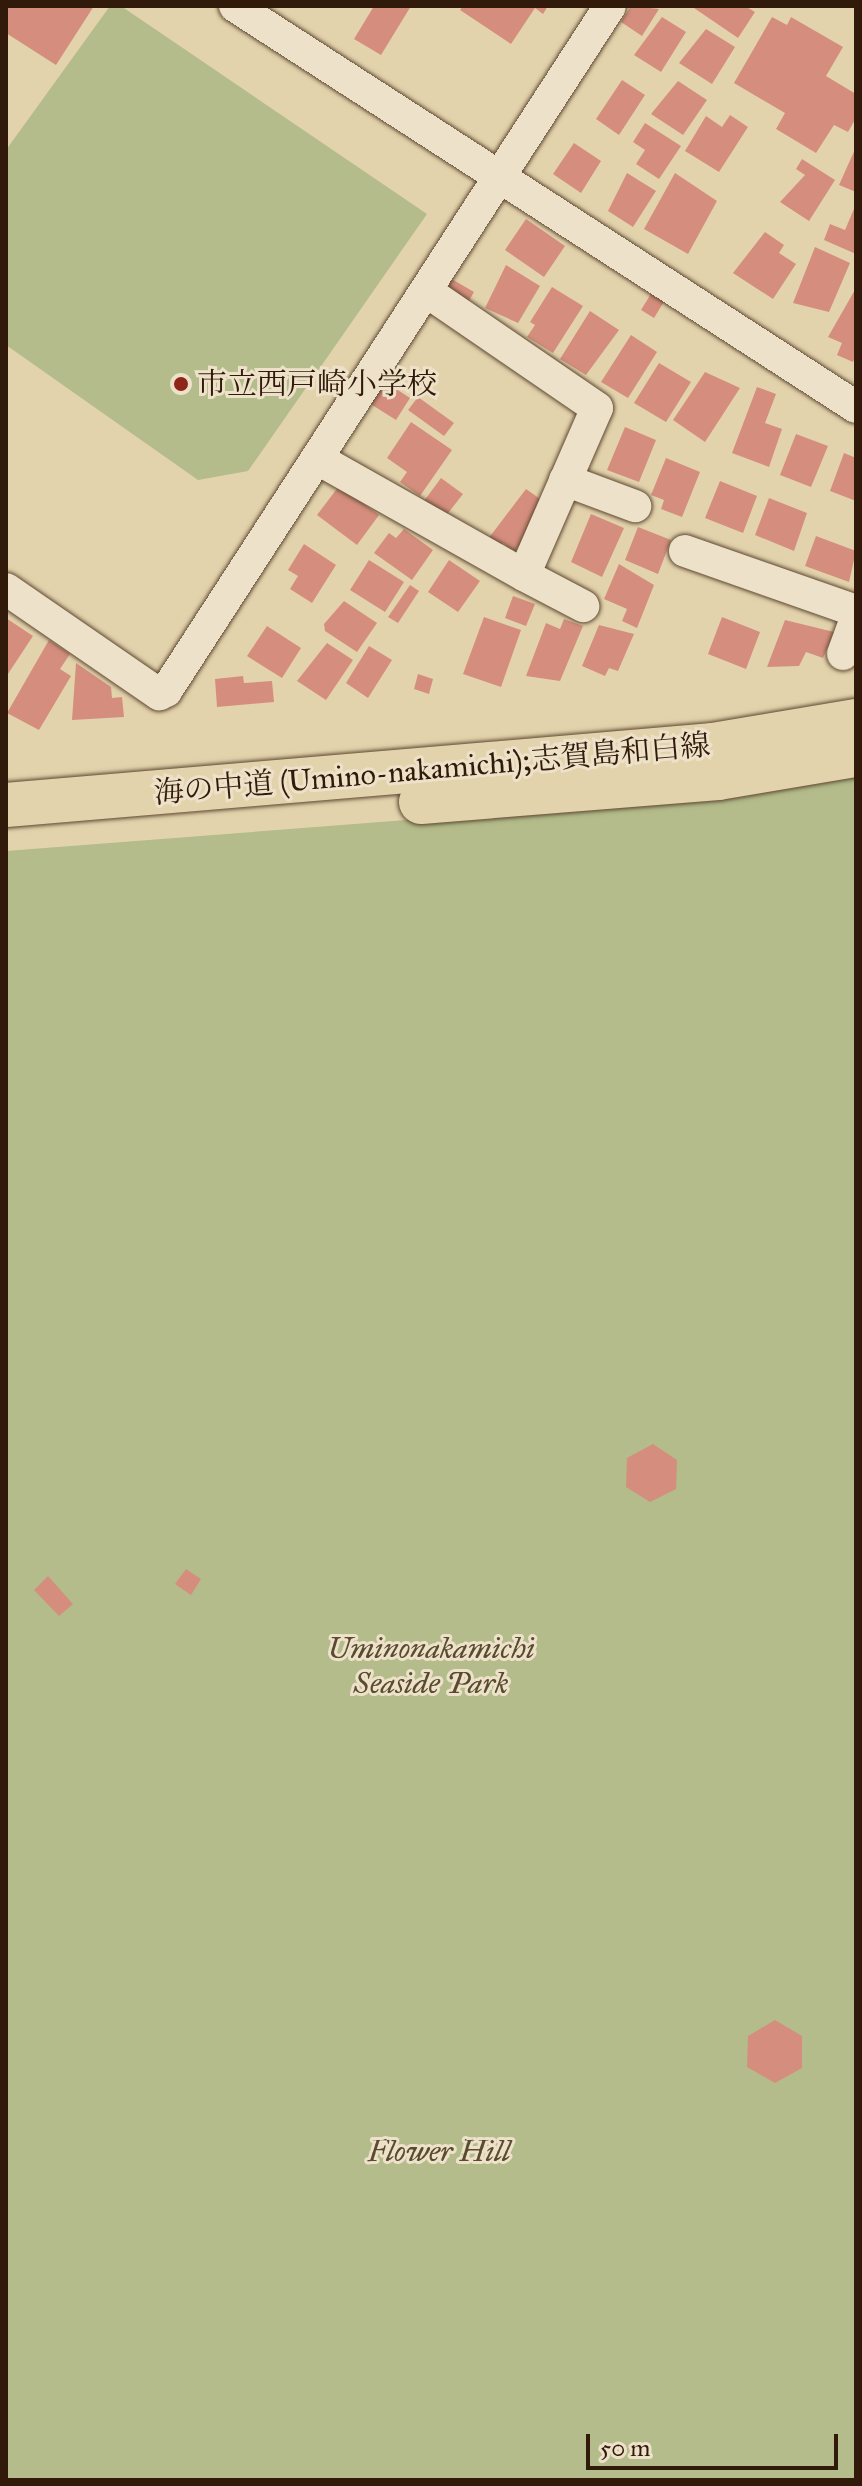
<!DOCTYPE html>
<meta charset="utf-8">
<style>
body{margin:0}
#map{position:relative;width:862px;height:2486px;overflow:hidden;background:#e3d3ac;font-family:"IM FELL Great Primer","Noto Serif JP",serif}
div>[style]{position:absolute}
.green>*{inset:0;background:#b3bc8a}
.building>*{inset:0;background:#d58e7d}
.roads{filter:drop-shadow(0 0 2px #5e4832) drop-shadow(0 0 2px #5e4832)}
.street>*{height:32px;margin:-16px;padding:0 16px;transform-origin:16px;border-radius:16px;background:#ede2c9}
.primary>*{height:44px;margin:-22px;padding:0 22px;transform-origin:22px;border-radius:22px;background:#e3d3ac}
.dots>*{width:22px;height:22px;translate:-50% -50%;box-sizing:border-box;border:4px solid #ede2c9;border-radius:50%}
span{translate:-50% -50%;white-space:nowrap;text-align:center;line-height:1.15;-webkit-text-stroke:6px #ede2c9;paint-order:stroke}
.poi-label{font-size:30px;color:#311a09}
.left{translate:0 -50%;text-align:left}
.street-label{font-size:30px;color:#311a09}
.park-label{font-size:30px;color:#584b30;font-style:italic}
.frame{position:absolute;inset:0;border:8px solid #311a09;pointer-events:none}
.scale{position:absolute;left:586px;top:2434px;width:252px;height:36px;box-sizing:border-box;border:4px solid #311a09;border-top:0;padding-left:10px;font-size:24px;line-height:28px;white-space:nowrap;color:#311a09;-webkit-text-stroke:6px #ede2c9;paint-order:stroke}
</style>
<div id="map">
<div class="green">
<i style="clip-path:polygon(110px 6px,121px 6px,427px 214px,248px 471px,198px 480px,6px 345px,6px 150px)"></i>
<i style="clip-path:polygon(856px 774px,856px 2480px,6px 2480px,6px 851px,743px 794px)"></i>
</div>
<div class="building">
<i style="clip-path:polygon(6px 6px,94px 6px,56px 65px,6px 33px)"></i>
<i style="clip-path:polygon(374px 6px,411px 6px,381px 55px,354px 39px)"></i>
<i style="clip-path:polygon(463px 6px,548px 6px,543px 14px,535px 8px,511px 44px,460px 10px)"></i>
<i style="clip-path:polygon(631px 6px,659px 9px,642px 36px,621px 22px)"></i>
<i style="clip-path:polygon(691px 6px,745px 6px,755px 12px,738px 38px)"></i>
<i style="clip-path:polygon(662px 17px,686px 32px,661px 72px,634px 55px)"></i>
<i style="clip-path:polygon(772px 17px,787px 25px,791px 17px,843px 47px,826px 76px,856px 94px,856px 118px,848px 132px,834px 125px,816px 153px,776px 129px,785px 113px,734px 83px)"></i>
<i style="clip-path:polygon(706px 29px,735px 47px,712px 84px,679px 63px)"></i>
<i style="clip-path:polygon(622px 80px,645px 95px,619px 135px,596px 119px)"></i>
<i style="clip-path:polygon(678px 81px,707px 100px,683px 135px,651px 114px)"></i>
<i style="clip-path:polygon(730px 115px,748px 127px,719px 172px,685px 151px,706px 116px,722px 127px)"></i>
<i style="clip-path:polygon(645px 123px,681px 146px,659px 179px,636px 164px,645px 150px,633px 142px)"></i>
<i style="clip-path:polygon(574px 143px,601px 161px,581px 193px,553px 174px)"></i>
<i style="clip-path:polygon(856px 147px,856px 192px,839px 185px)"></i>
<i style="clip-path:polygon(802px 159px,835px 180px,809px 221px,780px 202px,805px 175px,796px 169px)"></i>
<i style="clip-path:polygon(627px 173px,656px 191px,633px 227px,608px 211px)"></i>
<i style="clip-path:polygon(675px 173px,717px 201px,688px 254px,644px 229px)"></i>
<i style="clip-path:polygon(856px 204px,856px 254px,824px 240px,830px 224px,845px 230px)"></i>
<i style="clip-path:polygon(526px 219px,565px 246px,544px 277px,505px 250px)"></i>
<i style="clip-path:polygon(765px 232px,784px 245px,779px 253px,796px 264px,773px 299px,733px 273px)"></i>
<i style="clip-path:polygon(815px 247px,850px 263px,829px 312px,793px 303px)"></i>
<i style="clip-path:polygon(506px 265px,540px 286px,518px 323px,485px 308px)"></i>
<i style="clip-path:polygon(450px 278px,474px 292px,467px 304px,443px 289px)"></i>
<i style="clip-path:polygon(552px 287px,583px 306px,553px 353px,527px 337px,535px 325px,530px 322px)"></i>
<i style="clip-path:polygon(856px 288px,856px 354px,853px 362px,837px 355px,842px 343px,828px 337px)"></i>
<i style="clip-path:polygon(652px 292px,665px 300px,654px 318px,641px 310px)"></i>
<i style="clip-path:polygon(590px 311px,619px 330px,586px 375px,560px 359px)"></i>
<i style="clip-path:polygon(631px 335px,657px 352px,628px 398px,601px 382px)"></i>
<i style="clip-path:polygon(659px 363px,691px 382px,666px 422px,634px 403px)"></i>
<i style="clip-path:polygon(705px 372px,740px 388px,705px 442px,673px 420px)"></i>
<i style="clip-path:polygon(384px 381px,410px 398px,396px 420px,369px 403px)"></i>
<i style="clip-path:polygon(757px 387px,776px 394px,765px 423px,782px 429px,769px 467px,732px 453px)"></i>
<i style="clip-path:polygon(418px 397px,454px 423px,444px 436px,408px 410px)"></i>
<i style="clip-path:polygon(411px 422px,452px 450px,420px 496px,400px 482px,407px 472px,387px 458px)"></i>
<i style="clip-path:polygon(625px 427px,656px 440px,639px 482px,607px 470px)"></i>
<i style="clip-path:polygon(796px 434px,828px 446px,811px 487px,780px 475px)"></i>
<i style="clip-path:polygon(844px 453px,856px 458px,856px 501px,830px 491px)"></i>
<i style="clip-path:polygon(666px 458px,700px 472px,682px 517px,661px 509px,664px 500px,651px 495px)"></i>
<i style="clip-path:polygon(441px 478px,463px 494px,445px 517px,424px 501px)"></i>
<i style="clip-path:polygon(720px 481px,757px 496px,743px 533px,705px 518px)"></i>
<i style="clip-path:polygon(339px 486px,379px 515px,357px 545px,317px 515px)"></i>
<i style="clip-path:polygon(526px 489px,550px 506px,514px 552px,503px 543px,496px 553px,485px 543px)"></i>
<i style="clip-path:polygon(769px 498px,807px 513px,794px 551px,755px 535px)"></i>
<i style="clip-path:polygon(591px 514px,624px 528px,602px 577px,571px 562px)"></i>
<i style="clip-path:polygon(638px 527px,671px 540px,658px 574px,625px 560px)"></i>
<i style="clip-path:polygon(404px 529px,433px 550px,412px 580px,374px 553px,389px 533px,396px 538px)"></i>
<i style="clip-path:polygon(816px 536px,856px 551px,849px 582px,805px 566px)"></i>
<i style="clip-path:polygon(304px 544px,336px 565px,312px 603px,290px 589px,298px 576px,288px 570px)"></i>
<i style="clip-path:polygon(369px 560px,404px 582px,385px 612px,350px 590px)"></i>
<i style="clip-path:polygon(449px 560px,480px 581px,458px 612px,428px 592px)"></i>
<i style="clip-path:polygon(619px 564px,654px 585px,637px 628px,622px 621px,627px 609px,604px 599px)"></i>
<i style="clip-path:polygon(410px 585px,419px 591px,398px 623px,388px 617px)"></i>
<i style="clip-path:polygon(513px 596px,535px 604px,526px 626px,505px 618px)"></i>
<i style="clip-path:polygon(344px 601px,377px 623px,357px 652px,325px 631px,324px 624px)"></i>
<i style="clip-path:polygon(484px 617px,521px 630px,501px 687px,463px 674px)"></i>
<i style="clip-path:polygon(722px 617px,760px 632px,746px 669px,708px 654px)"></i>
<i style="clip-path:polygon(6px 618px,33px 636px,6px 677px)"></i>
<i style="clip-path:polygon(564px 619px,583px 626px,560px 681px,526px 676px,546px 623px,560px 629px)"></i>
<i style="clip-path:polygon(785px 620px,834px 632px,823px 658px,806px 652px,799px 666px,767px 667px)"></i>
<i style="clip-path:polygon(599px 625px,634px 634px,618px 671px,609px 668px,605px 676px,582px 666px)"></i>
<i style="clip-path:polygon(267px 626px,301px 648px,282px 678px,247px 656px)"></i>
<i style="clip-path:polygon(49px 640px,70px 654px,60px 669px,71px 676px,39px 730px,7px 713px)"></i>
<i style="clip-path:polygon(327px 643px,353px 660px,326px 700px,297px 681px)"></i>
<i style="clip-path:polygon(369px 646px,392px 660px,368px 698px,346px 683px)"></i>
<i style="clip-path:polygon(76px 663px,111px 687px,112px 698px,122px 697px,124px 717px,72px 720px)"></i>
<i style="clip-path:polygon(418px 674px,433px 679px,429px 694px,414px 689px)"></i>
<i style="clip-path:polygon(243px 676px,244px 683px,272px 681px,274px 702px,217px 707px,215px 679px)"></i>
<i style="clip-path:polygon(653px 1444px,677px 1460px,676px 1489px,650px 1502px,626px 1487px,627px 1458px)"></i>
<i style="clip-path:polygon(186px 1569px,201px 1579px,191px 1595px,175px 1584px)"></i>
<i style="clip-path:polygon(48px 1576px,73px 1604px,59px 1616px,34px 1590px)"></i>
<i style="clip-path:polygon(775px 2020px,802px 2036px,802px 2068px,775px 2083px,747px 2067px,748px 2036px)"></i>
</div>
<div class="roads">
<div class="street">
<i style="left:235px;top:6px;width:739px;rotate:32.85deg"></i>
<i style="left:318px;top:459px;width:236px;rotate:29.4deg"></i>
<i style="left:524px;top:575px;width:182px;rotate:-66.4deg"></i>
<i style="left:597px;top:408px;width:204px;rotate:-145.6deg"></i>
<i style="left:565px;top:480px;width:75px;rotate:20.4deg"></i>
<i style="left:685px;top:551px;width:181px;rotate:19.3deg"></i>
<i style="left:524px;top:575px;width:67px;rotate:27.7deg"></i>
<i style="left:6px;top:589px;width:186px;rotate:34.5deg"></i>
<i style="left:159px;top:694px;width:8px;rotate:-23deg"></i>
<i style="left:166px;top:691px;width:816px;rotate:-57.05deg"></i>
<i style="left:843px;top:654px;width:37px;rotate:-70deg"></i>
</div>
<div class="primary">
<i style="left:421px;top:802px;width:298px;rotate:-4.6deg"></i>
<i style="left:718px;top:778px;width:140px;rotate:-9.5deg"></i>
<i style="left:6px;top:805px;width:710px;rotate:-4.85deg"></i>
<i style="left:713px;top:745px;width:145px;rotate:-9.5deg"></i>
</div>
</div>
<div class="dots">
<i style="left:181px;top:384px;background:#8f2418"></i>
</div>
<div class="poi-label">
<span class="left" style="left:197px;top:384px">市立西戸崎小学校</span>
</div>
<div class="street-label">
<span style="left:432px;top:769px;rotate:-5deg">海の中道 (Umino-nakamichi);志賀島和白線</span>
</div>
<div class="park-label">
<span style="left:431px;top:1665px">Uminonakamichi<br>Seaside Park</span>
<span style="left:439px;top:2151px">Flower Hill</span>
</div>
<div class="frame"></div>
<div class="scale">50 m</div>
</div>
